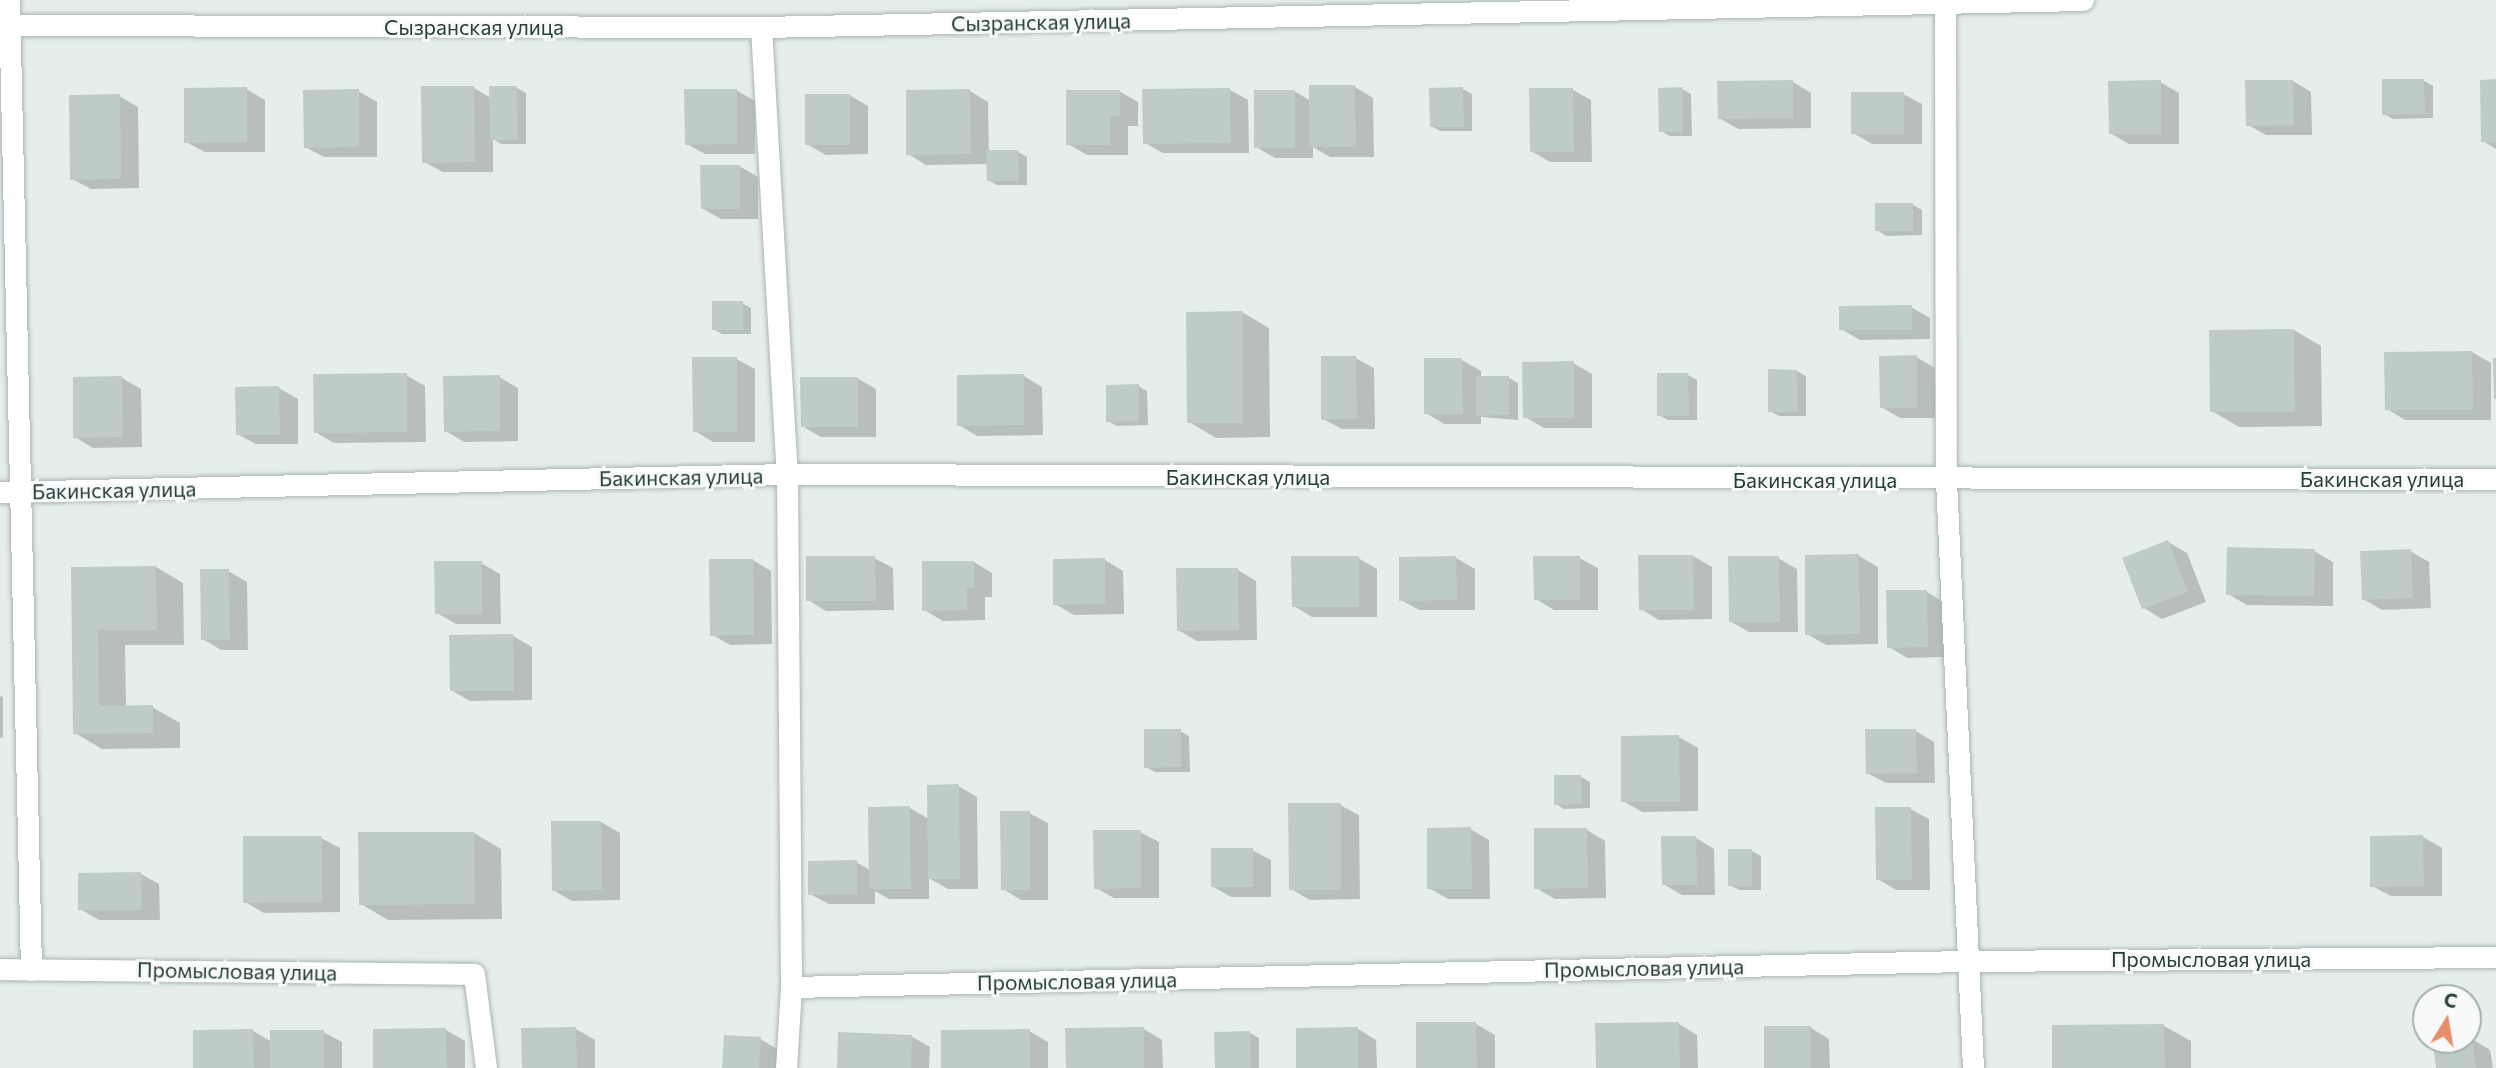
<!DOCTYPE html>
<meta charset="utf-8">
<style>
body{margin:0}
#map{position:relative;width:2496px;height:1068px;overflow:hidden;background:#e6eeeb;font-family:Commissioner,sans-serif}
div>[style]{position:absolute}
.shadow>*{inset:0;background:#0003}
.building>*{inset:0;background:#becbc7}
.roads{filter:drop-shadow(0 0 2px #a9b6b2) drop-shadow(0 0 2px #a9b6b2)}
.minor>*{height:21px;margin:-10.5px;padding:0 10.5px;transform-origin:10.5px;border-radius:10.5px;background:#fff}
span{translate:-50% -50%;white-space:nowrap;text-align:center;line-height:1.15;-webkit-text-stroke:6px #f7faf9;paint-order:stroke}
.street-label{font-size:21px;color:#263f39}
.north{position:absolute;left:2412px;top:984px;width:70px;height:70px;box-sizing:border-box;background:#f7faf9;border:2px solid #a3afac;border-radius:50%;rotate:11deg;font-size:19px;font-weight:700;line-height:28px;text-align:center;color:#263f39}
.north::after{content:'';display:block;margin:auto;width:24px;height:32px;background:#e78d6a;clip-path:polygon(50% 0,100% 100%,50% 72%,0 100%)}
</style>
<div id="map">
<div class="shadow">
<i style="clip-path:polygon(2293px 81px,2311px 92px,2312px 135px,2266px 135px,2248px 125px)"></i>
<i style="clip-path:polygon(2424px 81px,2433px 86px,2433px 118px,2393px 119px,2384px 114px)"></i>
<i style="clip-path:polygon(2496px 81px,2496px 149px,2483px 141px)"></i>
<i style="clip-path:polygon(1793px 82px,1811px 93px,1811px 128px,1738px 129px,1719px 118px)"></i>
<i style="clip-path:polygon(2160px 82px,2179px 93px,2179px 144px,2129px 144px,2110px 133px)"></i>
<i style="clip-path:polygon(1355px 87px,1373px 98px,1374px 157px,1330px 157px,1313px 147px,1313px 158px,1275px 158px,1256px 147px,1294px 91px,1311px 101px)"></i>
<i style="clip-path:polygon(474px 88px,491px 98px,517px 88px,526px 93px,526px 144px,501px 144px,493px 139px,493px 172px,443px 172px,424px 162px)"></i>
<i style="clip-path:polygon(246px 89px,265px 100px,265px 152px,205px 152px,186px 142px)"></i>
<i style="clip-path:polygon(1463px 89px,1472px 94px,1472px 131px,1440px 131px,1431px 126px)"></i>
<i style="clip-path:polygon(1682px 89px,1691px 94px,1692px 136px,1670px 136px,1661px 131px)"></i>
<i style="clip-path:polygon(736px 90px,755px 101px,755px 154px,705px 154px,687px 144px)"></i>
<i style="clip-path:polygon(1230px 90px,1248px 100px,1249px 153px,1163px 153px,1145px 143px)"></i>
<i style="clip-path:polygon(1573px 90px,1591px 100px,1592px 162px,1550px 162px,1531px 151px)"></i>
<i style="clip-path:polygon(358px 91px,377px 102px,377px 157px,324px 157px,305px 147px)"></i>
<i style="clip-path:polygon(970px 91px,988px 102px,989px 152px,1018px 152px,1027px 157px,1027px 185px,997px 185px,988px 180px,988px 164px,926px 165px,908px 154px)"></i>
<i style="clip-path:polygon(1119px 91px,1138px 102px,1138px 126px,1128px 126px,1128px 155px,1087px 155px,1068px 144px)"></i>
<i style="clip-path:polygon(1903px 94px,1922px 104px,1922px 144px,1872px 144px,1853px 133px)"></i>
<i style="clip-path:polygon(849px 95px,868px 106px,868px 154px,826px 155px,807px 144px)"></i>
<i style="clip-path:polygon(119px 96px,138px 107px,139px 188px,91px 189px,72px 179px)"></i>
<i style="clip-path:polygon(739px 166px,758px 177px,758px 219px,721px 219px,702px 208px)"></i>
<i style="clip-path:polygon(1913px 205px,1922px 210px,1922px 235px,1886px 236px,1877px 230px)"></i>
<i style="clip-path:polygon(742px 303px,751px 308px,751px 334px,722px 334px,713px 329px)"></i>
<i style="clip-path:polygon(1911px 307px,1930px 318px,1930px 339px,1860px 340px,1841px 329px)"></i>
<i style="clip-path:polygon(1242px 312px,1269px 328px,1270px 437px,1216px 438px,1189px 422px)"></i>
<i style="clip-path:polygon(2294px 330px,2321px 346px,2322px 426px,2239px 427px,2212px 411px)"></i>
<i style="clip-path:polygon(2472px 352px,2491px 363px,2491px 420px,2405px 420px,2387px 409px)"></i>
<i style="clip-path:polygon(1916px 357px,1935px 368px,1936px 418px,1900px 418px,1881px 407px)"></i>
<i style="clip-path:polygon(1355px 358px,1374px 368px,1375px 429px,1342px 429px,1323px 419px)"></i>
<i style="clip-path:polygon(736px 359px,755px 369px,755px 442px,713px 442px,695px 431px)"></i>
<i style="clip-path:polygon(1462px 360px,1481px 371px,1481px 378px,1509px 378px,1518px 383px,1518px 420px,1481px 417px,1481px 424px,1444px 424px,1426px 413px)"></i>
<i style="clip-path:polygon(1573px 363px,1592px 374px,1592px 428px,1544px 428px,1525px 417px)"></i>
<i style="clip-path:polygon(1797px 371px,1806px 376px,1806px 416px,1779px 416px,1770px 411px)"></i>
<i style="clip-path:polygon(406px 375px,425px 386px,426px 442px,334px 443px,315px 432px)"></i>
<i style="clip-path:polygon(1688px 375px,1697px 380px,1697px 420px,1668px 420px,1659px 415px)"></i>
<i style="clip-path:polygon(1024px 376px,1042px 387px,1043px 435px,977px 436px,959px 425px)"></i>
<i style="clip-path:polygon(499px 377px,518px 388px,518px 441px,464px 442px,446px 431px)"></i>
<i style="clip-path:polygon(74px 378px,122px 378px,141px 389px,142px 447px,93px 448px,75px 437px)"></i>
<i style="clip-path:polygon(857px 378px,876px 389px,876px 437px,821px 437px,802px 426px)"></i>
<i style="clip-path:polygon(1138px 386px,1147px 391px,1148px 425px,1117px 426px,1108px 421px)"></i>
<i style="clip-path:polygon(279px 388px,298px 399px,298px 444px,256px 444px,237px 434px)"></i>
<i style="clip-path:polygon(2168px 542px,2187px 553px,2206px 602px,2162px 619px,2144px 608px)"></i>
<i style="clip-path:polygon(2314px 551px,2333px 562px,2333px 606px,2247px 605px,2228px 594px)"></i>
<i style="clip-path:polygon(2410px 551px,2429px 562px,2431px 608px,2382px 610px,2363px 599px)"></i>
<i style="clip-path:polygon(1693px 556px,1712px 567px,1712px 619px,1659px 620px,1641px 609px)"></i>
<i style="clip-path:polygon(1859px 556px,1878px 567px,1878px 644px,1826px 645px,1807px 634px)"></i>
<i style="clip-path:polygon(874px 558px,893px 568px,894px 610px,826px 611px,808px 600px)"></i>
<i style="clip-path:polygon(1358px 558px,1377px 569px,1377px 617px,1312px 617px,1294px 606px)"></i>
<i style="clip-path:polygon(1456px 558px,1475px 569px,1475px 610px,1419px 610px,1401px 600px)"></i>
<i style="clip-path:polygon(1579px 558px,1598px 568px,1598px 610px,1554px 610px,1536px 599px)"></i>
<i style="clip-path:polygon(1778px 558px,1797px 569px,1798px 632px,1749px 632px,1730px 621px)"></i>
<i style="clip-path:polygon(753px 560px,771px 571px,772px 644px,730px 645px,711px 634px)"></i>
<i style="clip-path:polygon(1105px 560px,1123px 571px,1124px 614px,1074px 615px,1055px 604px)"></i>
<i style="clip-path:polygon(974px 562px,992px 573px,992px 597px,985px 597px,985px 620px,943px 621px,924px 610px)"></i>
<i style="clip-path:polygon(481px 563px,500px 574px,501px 624px,456px 624px,437px 613px)"></i>
<i style="clip-path:polygon(156px 567px,183px 583px,184px 645px,125px 645px,126px 707px,152px 707px,180px 723px,180px 748px,102px 749px,75px 733px,73px 568px)"></i>
<i style="clip-path:polygon(1238px 570px,1256px 581px,1257px 640px,1197px 641px,1178px 630px)"></i>
<i style="clip-path:polygon(228px 571px,247px 582px,248px 650px,221px 650px,203px 639px)"></i>
<i style="clip-path:polygon(1927px 592px,1945px 603px,1946px 657px,1907px 658px,1889px 647px)"></i>
<i style="clip-path:polygon(513px 636px,532px 647px,532px 700px,470px 701px,451px 690px,451px 637px)"></i>
<i style="clip-path:polygon(0 696px,3px 697px,3px 737px,0 738px)"></i>
<i style="clip-path:polygon(1180px 731px,1189px 736px,1190px 772px,1155px 772px,1146px 767px)"></i>
<i style="clip-path:polygon(1916px 731px,1934px 742px,1935px 783px,1886px 783px,1867px 773px)"></i>
<i style="clip-path:polygon(1679px 737px,1698px 748px,1698px 811px,1642px 812px,1623px 801px)"></i>
<i style="clip-path:polygon(1581px 777px,1590px 782px,1590px 808px,1564px 809px,1556px 804px)"></i>
<i style="clip-path:polygon(958px 786px,977px 797px,978px 889px,948px 889px,929px 878px,929px 899px,889px 899px,875px 891px,875px 904px,829px 904px,810px 894px,856px 862px,870px 870px,910px 808px,929px 819px)"></i>
<i style="clip-path:polygon(1340px 805px,1359px 815px,1360px 899px,1310px 900px,1291px 889px)"></i>
<i style="clip-path:polygon(1910px 809px,1929px 819px,1930px 890px,1896px 890px,1878px 879px)"></i>
<i style="clip-path:polygon(1029px 813px,1048px 823px,1048px 900px,1021px 900px,1003px 889px)"></i>
<i style="clip-path:polygon(601px 822px,620px 833px,620px 900px,572px 901px,553px 890px,553px 823px)"></i>
<i style="clip-path:polygon(1470px 829px,1489px 840px,1490px 899px,1448px 899px,1429px 888px)"></i>
<i style="clip-path:polygon(1587px 830px,1605px 841px,1606px 898px,1555px 899px,1536px 888px)"></i>
<i style="clip-path:polygon(1140px 832px,1159px 842px,1159px 898px,1114px 898px,1096px 888px)"></i>
<i style="clip-path:polygon(474px 833px,501px 849px,502px 919px,388px 920px,361px 904px)"></i>
<i style="clip-path:polygon(2423px 837px,2442px 848px,2442px 896px,2391px 896px,2372px 886px)"></i>
<i style="clip-path:polygon(321px 838px,340px 848px,340px 912px,264px 913px,245px 902px)"></i>
<i style="clip-path:polygon(1696px 838px,1714px 849px,1715px 895px,1682px 895px,1663px 884px)"></i>
<i style="clip-path:polygon(1252px 850px,1271px 860px,1271px 897px,1231px 897px,1212px 886px)"></i>
<i style="clip-path:polygon(1752px 851px,1761px 856px,1761px 890px,1739px 890px,1730px 885px)"></i>
<i style="clip-path:polygon(141px 874px,159px 884px,160px 920px,99px 920px,80px 909px)"></i>
<i style="clip-path:polygon(1476px 1024px,1495px 1035px,1495px 1068px,1418px 1068px)"></i>
<i style="clip-path:polygon(1679px 1024px,1697px 1035px,1698px 1068px,1597px 1068px)"></i>
<i style="clip-path:polygon(2164px 1026px,2191px 1041px,2191px 1068px,2054px 1068px)"></i>
<i style="clip-path:polygon(1811px 1028px,1829px 1039px,1830px 1068px,1766px 1068px)"></i>
<i style="clip-path:polygon(576px 1029px,595px 1040px,595px 1068px,523px 1068px)"></i>
<i style="clip-path:polygon(1144px 1029px,1162px 1040px,1163px 1068px,1068px 1068px)"></i>
<i style="clip-path:polygon(1358px 1029px,1376px 1040px,1377px 1068px,1298px 1068px)"></i>
<i style="clip-path:polygon(446px 1030px,465px 1041px,465px 1068px,375px 1068px)"></i>
<i style="clip-path:polygon(253px 1031px,272px 1042px,323px 1032px,342px 1042px,342px 1068px,195px 1068px)"></i>
<i style="clip-path:polygon(1029px 1031px,1048px 1042px,1048px 1068px,943px 1068px)"></i>
<i style="clip-path:polygon(1250px 1033px,1259px 1038px,1259px 1068px,1217px 1068px)"></i>
<i style="clip-path:polygon(911px 1036px,930px 1047px,929px 1068px,839px 1068px)"></i>
<i style="clip-path:polygon(760px 1039px,779px 1050px,778px 1068px,724px 1068px)"></i>
<i style="clip-path:polygon(2472px 1039px,2490px 1050px,2493px 1068px,2438px 1068px)"></i>
</div>
<div class="building">
<i style="clip-path:polygon(2382px 79px,2424px 79px,2425px 114px,2382px 115px)"></i>
<i style="clip-path:polygon(2496px 79px,2496px 142px,2481px 142px,2480px 80px)"></i>
<i style="clip-path:polygon(1793px 80px,1793px 118px,1718px 119px,1717px 81px)"></i>
<i style="clip-path:polygon(2161px 80px,2161px 134px,2109px 134px,2108px 81px)"></i>
<i style="clip-path:polygon(2245px 80px,2293px 80px,2294px 125px,2246px 126px)"></i>
<i style="clip-path:polygon(1309px 85px,1355px 85px,1356px 147px,1309px 147px)"></i>
<i style="clip-path:polygon(421px 86px,474px 86px,475px 162px,422px 163px)"></i>
<i style="clip-path:polygon(489px 86px,517px 86px,518px 140px,490px 140px)"></i>
<i style="clip-path:polygon(247px 87px,247px 142px,184px 143px,184px 88px)"></i>
<i style="clip-path:polygon(1463px 87px,1464px 127px,1430px 127px,1429px 88px)"></i>
<i style="clip-path:polygon(1683px 87px,1683px 132px,1659px 132px,1658px 88px)"></i>
<i style="clip-path:polygon(1230px 88px,1231px 143px,1143px 144px,1142px 89px)"></i>
<i style="clip-path:polygon(1529px 88px,1573px 88px,1574px 152px,1530px 152px)"></i>
<i style="clip-path:polygon(359px 89px,359px 147px,304px 148px,303px 90px)"></i>
<i style="clip-path:polygon(684px 89px,737px 89px,737px 144px,685px 145px)"></i>
<i style="clip-path:polygon(970px 89px,971px 154px,906px 155px,906px 90px)"></i>
<i style="clip-path:polygon(1066px 90px,1120px 90px,1120px 116px,1110px 116px,1110px 145px,1066px 145px)"></i>
<i style="clip-path:polygon(1254px 90px,1295px 90px,1295px 148px,1254px 148px)"></i>
<i style="clip-path:polygon(1851px 92px,1904px 92px,1904px 134px,1851px 134px)"></i>
<i style="clip-path:polygon(120px 94px,121px 179px,70px 180px,69px 95px)"></i>
<i style="clip-path:polygon(805px 94px,850px 94px,850px 145px,805px 145px)"></i>
<i style="clip-path:polygon(986px 150px,1018px 150px,1019px 181px,987px 181px)"></i>
<i style="clip-path:polygon(700px 165px,740px 165px,740px 209px,701px 209px)"></i>
<i style="clip-path:polygon(1875px 203px,1913px 203px,1913px 231px,1875px 231px)"></i>
<i style="clip-path:polygon(712px 301px,743px 301px,743px 330px,712px 330px)"></i>
<i style="clip-path:polygon(1912px 305px,1912px 330px,1839px 330px,1839px 306px)"></i>
<i style="clip-path:polygon(1243px 311px,1243px 423px,1187px 423px,1186px 312px)"></i>
<i style="clip-path:polygon(2294px 329px,2295px 412px,2210px 412px,2209px 330px)"></i>
<i style="clip-path:polygon(2472px 351px,2473px 410px,2385px 410px,2384px 352px)"></i>
<i style="clip-path:polygon(1917px 355px,1917px 408px,1880px 408px,1879px 356px)"></i>
<i style="clip-path:polygon(1321px 356px,1356px 356px,1357px 419px,1321px 420px)"></i>
<i style="clip-path:polygon(692px 357px,737px 357px,737px 432px,693px 432px)"></i>
<i style="clip-path:polygon(1424px 358px,1462px 358px,1463px 414px,1424px 414px)"></i>
<i style="clip-path:polygon(2493px 358px,2496px 358px,2496px 399px,2494px 399px)"></i>
<i style="clip-path:polygon(1574px 361px,1574px 418px,1523px 418px,1522px 362px)"></i>
<i style="clip-path:polygon(1768px 369px,1797px 370px,1798px 412px,1768px 412px)"></i>
<i style="clip-path:polygon(407px 373px,407px 432px,314px 433px,313px 374px)"></i>
<i style="clip-path:polygon(1657px 373px,1688px 373px,1689px 416px,1657px 416px)"></i>
<i style="clip-path:polygon(1024px 374px,1024px 425px,957px 426px,957px 375px)"></i>
<i style="clip-path:polygon(500px 375px,500px 431px,444px 432px,443px 376px)"></i>
<i style="clip-path:polygon(122px 376px,123px 437px,73px 438px,73px 377px)"></i>
<i style="clip-path:polygon(1476px 376px,1509px 376px,1509px 415px,1476px 416px)"></i>
<i style="clip-path:polygon(800px 377px,858px 377px,858px 427px,801px 427px)"></i>
<i style="clip-path:polygon(1139px 384px,1139px 421px,1106px 422px,1106px 385px)"></i>
<i style="clip-path:polygon(279px 386px,280px 435px,236px 435px,235px 387px)"></i>
<i style="clip-path:polygon(2168px 540px,2188px 592px,2142px 609px,2122px 558px)"></i>
<i style="clip-path:polygon(2227px 547px,2315px 549px,2314px 596px,2226px 595px)"></i>
<i style="clip-path:polygon(2411px 549px,2413px 598px,2362px 600px,2360px 551px)"></i>
<i style="clip-path:polygon(1859px 554px,1860px 634px,1805px 635px,1805px 555px)"></i>
<i style="clip-path:polygon(1638px 555px,1693px 555px,1694px 610px,1639px 610px)"></i>
<i style="clip-path:polygon(806px 556px,875px 556px,876px 601px,806px 601px)"></i>
<i style="clip-path:polygon(1291px 556px,1359px 556px,1359px 607px,1292px 607px)"></i>
<i style="clip-path:polygon(1456px 556px,1457px 600px,1399px 601px,1399px 557px)"></i>
<i style="clip-path:polygon(1533px 556px,1580px 556px,1580px 600px,1534px 600px)"></i>
<i style="clip-path:polygon(1728px 556px,1779px 556px,1780px 622px,1729px 622px)"></i>
<i style="clip-path:polygon(1105px 558px,1105px 604px,1053px 605px,1053px 559px)"></i>
<i style="clip-path:polygon(709px 559px,753px 559px,754px 635px,710px 636px)"></i>
<i style="clip-path:polygon(434px 561px,482px 561px,482px 614px,435px 614px)"></i>
<i style="clip-path:polygon(922px 561px,974px 561px,974px 588px,967px 588px,967px 610px,922px 611px)"></i>
<i style="clip-path:polygon(156px 566px,157px 630px,98px 630px,99px 706px,153px 705px,153px 733px,73px 734px,71px 567px)"></i>
<i style="clip-path:polygon(1176px 568px,1238px 568px,1239px 630px,1177px 631px)"></i>
<i style="clip-path:polygon(200px 569px,229px 569px,230px 640px,201px 640px)"></i>
<i style="clip-path:polygon(1886px 590px,1927px 590px,1928px 647px,1887px 648px)"></i>
<i style="clip-path:polygon(513px 634px,514px 691px,450px 691px,449px 635px)"></i>
<i style="clip-path:polygon(1144px 729px,1181px 729px,1181px 767px,1144px 768px)"></i>
<i style="clip-path:polygon(1865px 729px,1916px 729px,1917px 773px,1866px 774px)"></i>
<i style="clip-path:polygon(1679px 735px,1680px 802px,1621px 802px,1621px 736px)"></i>
<i style="clip-path:polygon(1554px 775px,1581px 775px,1582px 804px,1554px 805px)"></i>
<i style="clip-path:polygon(959px 784px,960px 879px,928px 879px,927px 785px)"></i>
<i style="clip-path:polygon(1288px 803px,1341px 803px,1341px 890px,1289px 890px)"></i>
<i style="clip-path:polygon(910px 806px,911px 889px,869px 889px,868px 807px)"></i>
<i style="clip-path:polygon(1875px 807px,1911px 807px,1912px 880px,1876px 880px)"></i>
<i style="clip-path:polygon(1000px 811px,1030px 811px,1030px 890px,1001px 890px)"></i>
<i style="clip-path:polygon(551px 821px,601px 821px,602px 890px,552px 891px)"></i>
<i style="clip-path:polygon(1471px 827px,1472px 889px,1427px 889px,1427px 828px)"></i>
<i style="clip-path:polygon(1534px 828px,1587px 828px,1588px 888px,1534px 889px)"></i>
<i style="clip-path:polygon(1093px 830px,1141px 830px,1141px 888px,1094px 889px)"></i>
<i style="clip-path:polygon(358px 832px,474px 832px,475px 904px,359px 905px)"></i>
<i style="clip-path:polygon(2423px 835px,2424px 886px,2370px 887px,2370px 836px)"></i>
<i style="clip-path:polygon(243px 836px,322px 836px,322px 902px,243px 903px)"></i>
<i style="clip-path:polygon(1661px 836px,1696px 836px,1697px 885px,1662px 885px)"></i>
<i style="clip-path:polygon(1211px 848px,1253px 848px,1253px 887px,1211px 887px)"></i>
<i style="clip-path:polygon(1728px 849px,1752px 849px,1752px 886px,1728px 886px)"></i>
<i style="clip-path:polygon(857px 860px,857px 894px,808px 895px,808px 861px)"></i>
<i style="clip-path:polygon(141px 872px,142px 910px,78px 910px,78px 873px)"></i>
<i style="clip-path:polygon(1416px 1022px,1476px 1022px,1477px 1068px,1416px 1068px)"></i>
<i style="clip-path:polygon(1679px 1022px,1680px 1068px,1596px 1068px,1595px 1023px)"></i>
<i style="clip-path:polygon(2164px 1024px,2165px 1068px,2052px 1068px,2052px 1025px)"></i>
<i style="clip-path:polygon(1764px 1026px,1811px 1026px,1811px 1068px,1764px 1068px)"></i>
<i style="clip-path:polygon(576px 1027px,577px 1068px,522px 1068px,521px 1028px)"></i>
<i style="clip-path:polygon(1144px 1027px,1144px 1068px,1066px 1068px,1065px 1028px)"></i>
<i style="clip-path:polygon(1358px 1027px,1358px 1068px,1296px 1068px,1296px 1028px)"></i>
<i style="clip-path:polygon(446px 1028px,447px 1068px,373px 1068px,373px 1029px)"></i>
<i style="clip-path:polygon(253px 1029px,254px 1068px,193px 1068px,193px 1030px)"></i>
<i style="clip-path:polygon(1030px 1029px,1030px 1068px,941px 1068px,941px 1030px)"></i>
<i style="clip-path:polygon(270px 1030px,324px 1030px,324px 1068px,270px 1068px)"></i>
<i style="clip-path:polygon(1250px 1031px,1251px 1068px,1215px 1068px,1214px 1032px)"></i>
<i style="clip-path:polygon(838px 1032px,912px 1035px,911px 1068px,837px 1068px)"></i>
<i style="clip-path:polygon(724px 1035px,761px 1037px,759px 1068px,722px 1068px)"></i>
<i style="clip-path:polygon(2472px 1037px,2476px 1068px,2436px 1068px,2433px 1042px)"></i>
</div>
<div class="roads">
<div class="minor">
<i style="left:9px;top:0;width:970px;rotate:88.7deg"></i>
<i style="left:1945px;top:0;width:480px;rotate:89.9deg"></i>
<i style="left:1946px;top:480px;width:589px;rotate:87.37deg"></i>
<i style="left:0;top:25px;width:761px;rotate:0.15deg"></i>
<i style="left:761px;top:27px;width:1322px;rotate:-1.17deg"></i>
<i style="left:761px;top:27px;width:448px;rotate:86.7deg"></i>
<i style="left:787px;top:474px;width:513px;rotate:89.55deg"></i>
<i style="left:791px;top:987px;width:81px;rotate:93.5deg"></i>
<i style="left:0;top:492px;width:787px;rotate:-1.31deg"></i>
<i style="left:787px;top:474px;width:1709px;rotate:0.17deg"></i>
<i style="left:0;top:969px;width:474px;rotate:0.6deg"></i>
<i style="left:474px;top:974px;width:95px;rotate:82.7deg"></i>
<i style="left:791px;top:987px;width:1177px;rotate:-1.27deg"></i>
<i style="left:1968px;top:961px;width:528px;rotate:-0.43deg"></i>
</div>
</div>
<div class="street-label">
<span style="left:1041px;top:22px;rotate:-1deg">Сызранская улица</span>
<span style="left:474px;top:27px">Сызранская улица</span>
<span style="left:681px;top:477px;rotate:-1deg">Бакинская улица</span>
<span style="left:1248px;top:477px">Бакинская улица</span>
<span style="left:2382px;top:479px">Бакинская улица</span>
<span style="left:1815px;top:480px">Бакинская улица</span>
<span style="left:114px;top:490px;rotate:-1deg">Бакинская улица</span>
<span style="left:2211px;top:959px">Промысловая улица</span>
<span style="left:1644px;top:968px;rotate:-1deg">Промысловая улица</span>
<span style="left:237px;top:971px;rotate:1deg">Промысловая улица</span>
<span style="left:1077px;top:981px;rotate:-1deg">Промысловая улица</span>
</div>
<div class="north">С</div>
</div>
